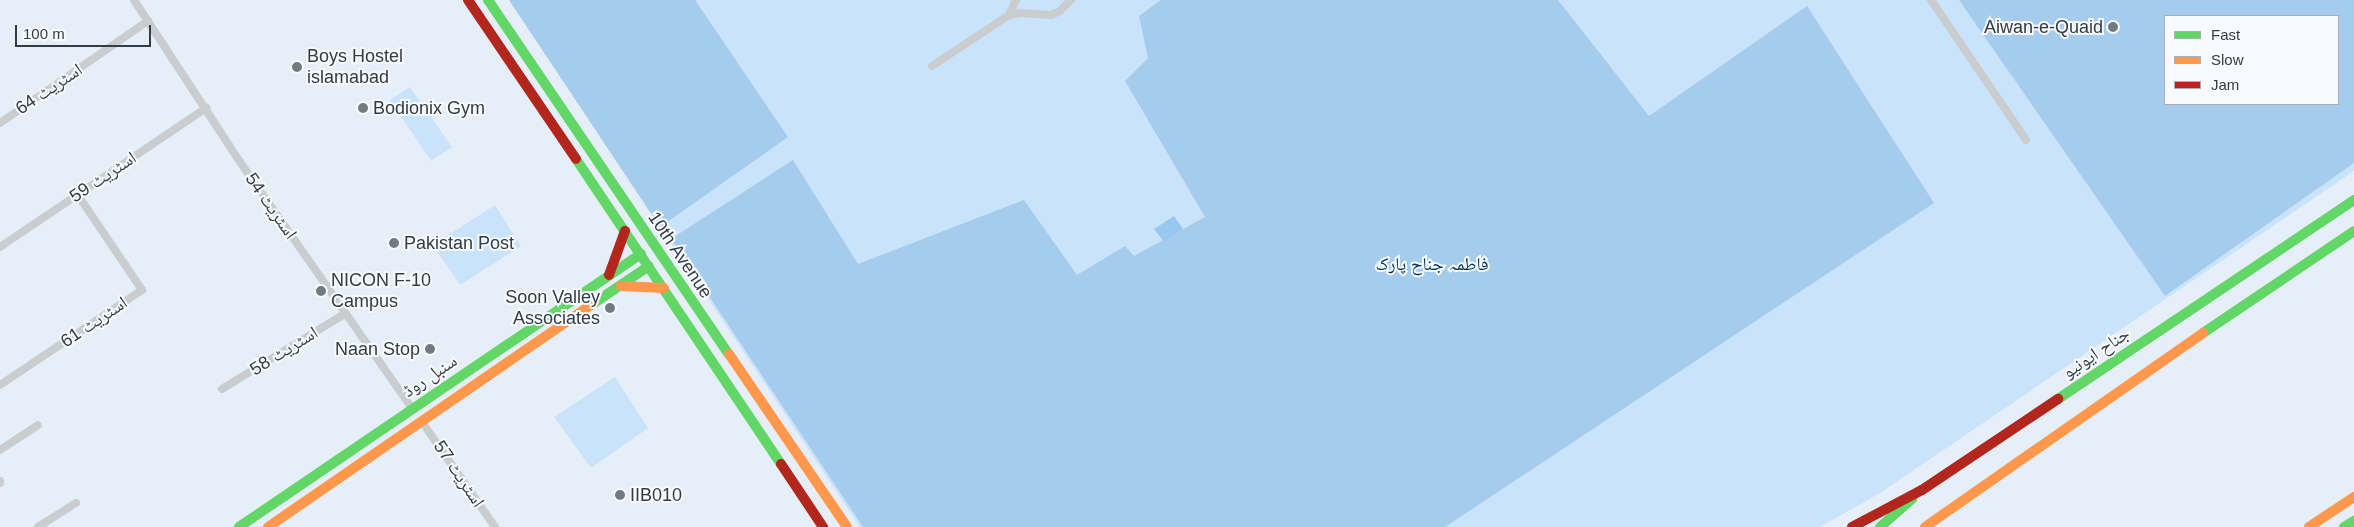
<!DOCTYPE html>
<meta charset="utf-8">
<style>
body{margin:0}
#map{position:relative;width:2354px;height:527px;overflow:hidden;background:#e6eff7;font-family:Helvetica,"Noto Naskh Arabic",sans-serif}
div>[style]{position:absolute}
.green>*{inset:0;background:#c9e3fa}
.forest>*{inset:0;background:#a5ccec}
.water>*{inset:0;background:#98c8ef}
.street>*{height:8px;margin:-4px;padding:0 4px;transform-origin:4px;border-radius:4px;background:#cacdd0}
.fast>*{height:10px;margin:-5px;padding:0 5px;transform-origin:5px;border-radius:5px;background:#63d668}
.slow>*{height:10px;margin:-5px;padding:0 5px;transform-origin:5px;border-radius:5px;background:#ff974d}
.jam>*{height:10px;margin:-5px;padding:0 5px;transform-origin:5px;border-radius:5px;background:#b3261e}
.dots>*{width:14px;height:14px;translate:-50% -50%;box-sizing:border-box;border:2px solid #f7fbff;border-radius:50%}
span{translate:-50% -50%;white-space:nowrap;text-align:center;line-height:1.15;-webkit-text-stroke:4px #f7fbff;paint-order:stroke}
.poi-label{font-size:18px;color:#333c43}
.right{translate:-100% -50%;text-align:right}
.left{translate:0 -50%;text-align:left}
.street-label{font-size:18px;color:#333c43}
.park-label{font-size:18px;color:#035}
.legend{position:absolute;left:2164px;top:15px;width:175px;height:90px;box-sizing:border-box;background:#f7fbff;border:1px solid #a9afb4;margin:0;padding:6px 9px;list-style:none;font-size:15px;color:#333c43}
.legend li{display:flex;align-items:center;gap:10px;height:25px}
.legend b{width:25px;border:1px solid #a9afb4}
.scale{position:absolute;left:15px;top:25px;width:136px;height:22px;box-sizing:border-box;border:2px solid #333c43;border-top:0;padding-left:6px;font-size:15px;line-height:18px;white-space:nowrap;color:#333c43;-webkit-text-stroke:4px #f7fbff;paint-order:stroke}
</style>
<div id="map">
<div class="green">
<i style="clip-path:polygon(evenodd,509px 0,2354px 0,2354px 171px,1880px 493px,1820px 527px,860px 527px,509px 0,2165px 16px,2338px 16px,2338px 104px,2165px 104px,2165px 16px)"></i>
<i style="clip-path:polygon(410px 87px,452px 147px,431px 161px,390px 100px)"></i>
<i style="clip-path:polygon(495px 205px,521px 246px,460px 285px,433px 245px)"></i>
<i style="clip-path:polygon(615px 377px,648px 428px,591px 468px,554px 417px)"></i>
</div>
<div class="forest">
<i style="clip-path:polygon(509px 0,695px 0,788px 137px,660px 227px)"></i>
<i style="clip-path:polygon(1161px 0,1558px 0,1649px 116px,1807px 6px,1934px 203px,1445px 527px,863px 527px,671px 239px,793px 160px,858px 264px,1024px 200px,1077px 275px,1125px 246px,1134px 256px,1205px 217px,1125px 81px,1148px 58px,1139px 16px)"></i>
<i style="clip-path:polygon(evenodd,1959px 0,2354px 0,2354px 163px,2165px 296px,1959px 0,2165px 16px,2338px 16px,2338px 104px,2165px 104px,2165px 16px)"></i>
</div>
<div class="water">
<i style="clip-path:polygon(1174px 216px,1183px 229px,1164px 242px,1154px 229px)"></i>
</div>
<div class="street">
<i style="left:134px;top:0;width:190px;rotate:56.8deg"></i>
<i style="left:238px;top:159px;width:304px;rotate:55.1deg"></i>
<i style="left:1931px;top:0;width:169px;rotate:55.8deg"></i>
<i style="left:1009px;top:15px;width:17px;rotate:-65deg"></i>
<i style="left:932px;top:66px;width:92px;rotate:-33.5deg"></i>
<i style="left:1009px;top:15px;width:12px;rotate:-9deg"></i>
<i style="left:1021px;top:13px;width:30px;rotate:4deg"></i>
<i style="left:1051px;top:15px;width:10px;rotate:-24deg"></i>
<i style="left:1060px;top:11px;width:16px;rotate:-45deg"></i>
<i style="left:0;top:123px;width:180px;rotate:-34.6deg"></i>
<i style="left:0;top:247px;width:249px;rotate:-34deg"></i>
<i style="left:0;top:385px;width:171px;rotate:-33.8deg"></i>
<i style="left:142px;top:290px;width:115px;rotate:-124deg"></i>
<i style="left:222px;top:389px;width:145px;rotate:-31.5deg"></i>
<i style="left:422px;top:422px;width:128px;rotate:55.2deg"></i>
<i style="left:0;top:450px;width:45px;rotate:-33.3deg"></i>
<i style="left:0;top:481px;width:2px;rotate:90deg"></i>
<i style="left:38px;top:527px;width:45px;rotate:-32.3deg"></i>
</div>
<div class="fast">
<i style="left:488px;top:0;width:428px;rotate:55.8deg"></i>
<i style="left:576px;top:159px;width:367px;rotate:56.1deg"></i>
<i style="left:594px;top:303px;width:66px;rotate:-33.9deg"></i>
<i style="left:2203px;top:333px;width:182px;rotate:-34deg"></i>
<i style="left:2058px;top:399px;width:357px;rotate:-33.9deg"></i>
<i style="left:239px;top:527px;width:486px;rotate:-34.2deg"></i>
<i style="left:1880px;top:527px;width:43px;rotate:-41.2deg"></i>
<i style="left:2344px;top:527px;width:12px;rotate:-31deg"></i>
</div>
<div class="slow">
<i style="left:621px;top:286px;width:43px;rotate:2.7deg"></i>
<i style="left:729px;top:354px;width:209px;rotate:55.7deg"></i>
<i style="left:268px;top:527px;width:396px;rotate:-34.5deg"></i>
<i style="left:1925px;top:527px;width:339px;rotate:-34.9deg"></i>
<i style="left:2309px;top:527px;width:54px;rotate:-33.7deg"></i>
</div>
<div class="jam">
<i style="left:468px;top:0;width:192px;rotate:55.8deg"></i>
<i style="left:609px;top:275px;width:47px;rotate:-70deg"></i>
<i style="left:781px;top:464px;width:76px;rotate:56.3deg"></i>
<i style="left:1852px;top:527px;width:79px;rotate:-27.9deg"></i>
<i style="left:1922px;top:490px;width:164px;rotate:-33.8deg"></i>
</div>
<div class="dots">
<i style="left:2113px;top:27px;background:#727b82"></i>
<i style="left:297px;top:67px;background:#727b82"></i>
<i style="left:363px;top:108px;background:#727b82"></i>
<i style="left:394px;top:243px;background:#727b82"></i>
<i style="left:321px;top:291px;background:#727b82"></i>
<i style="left:610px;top:308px;background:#727b82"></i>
<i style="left:430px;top:349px;background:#727b82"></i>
<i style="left:620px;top:495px;background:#727b82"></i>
</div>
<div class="poi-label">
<span class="right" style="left:2103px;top:27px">Aiwan-e-Quaid</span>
<span class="left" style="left:307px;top:67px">Boys Hostel<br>islamabad</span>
<span class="left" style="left:373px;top:108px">Bodionix Gym</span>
<span class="left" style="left:404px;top:243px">Pakistan Post</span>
<span class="left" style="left:331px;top:291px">NICON F-10<br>Campus</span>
<span class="right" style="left:600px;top:308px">Soon Valley<br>Associates</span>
<span class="right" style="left:420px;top:349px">Naan Stop</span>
<span class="left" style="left:630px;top:495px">IIB010</span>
</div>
<div class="street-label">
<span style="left:49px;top:89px;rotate:-34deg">اسٹریٹ 64</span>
<span style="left:103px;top:177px;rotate:-34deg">اسٹریٹ 59</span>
<span style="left:271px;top:206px;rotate:55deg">اسٹریٹ 54</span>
<span style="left:680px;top:255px;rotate:56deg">10th Avenue</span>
<span style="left:94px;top:322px;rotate:-34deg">اسٹریٹ 61</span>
<span style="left:284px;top:351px;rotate:-32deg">اسٹریٹ 58</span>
<span style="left:2096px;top:353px;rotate:-34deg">جناح ایونیو</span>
<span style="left:430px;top:376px;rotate:-34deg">سنبل روڈ</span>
<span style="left:459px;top:474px;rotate:56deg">اسٹریٹ 57</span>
</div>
<div class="park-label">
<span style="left:1432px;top:264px">فاطمہ جناح پارک</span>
</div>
<ul class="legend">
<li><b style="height:6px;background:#63d668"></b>Fast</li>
<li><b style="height:6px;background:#ff974d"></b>Slow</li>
<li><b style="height:6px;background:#b3261e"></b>Jam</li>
</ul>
<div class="scale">100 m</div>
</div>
